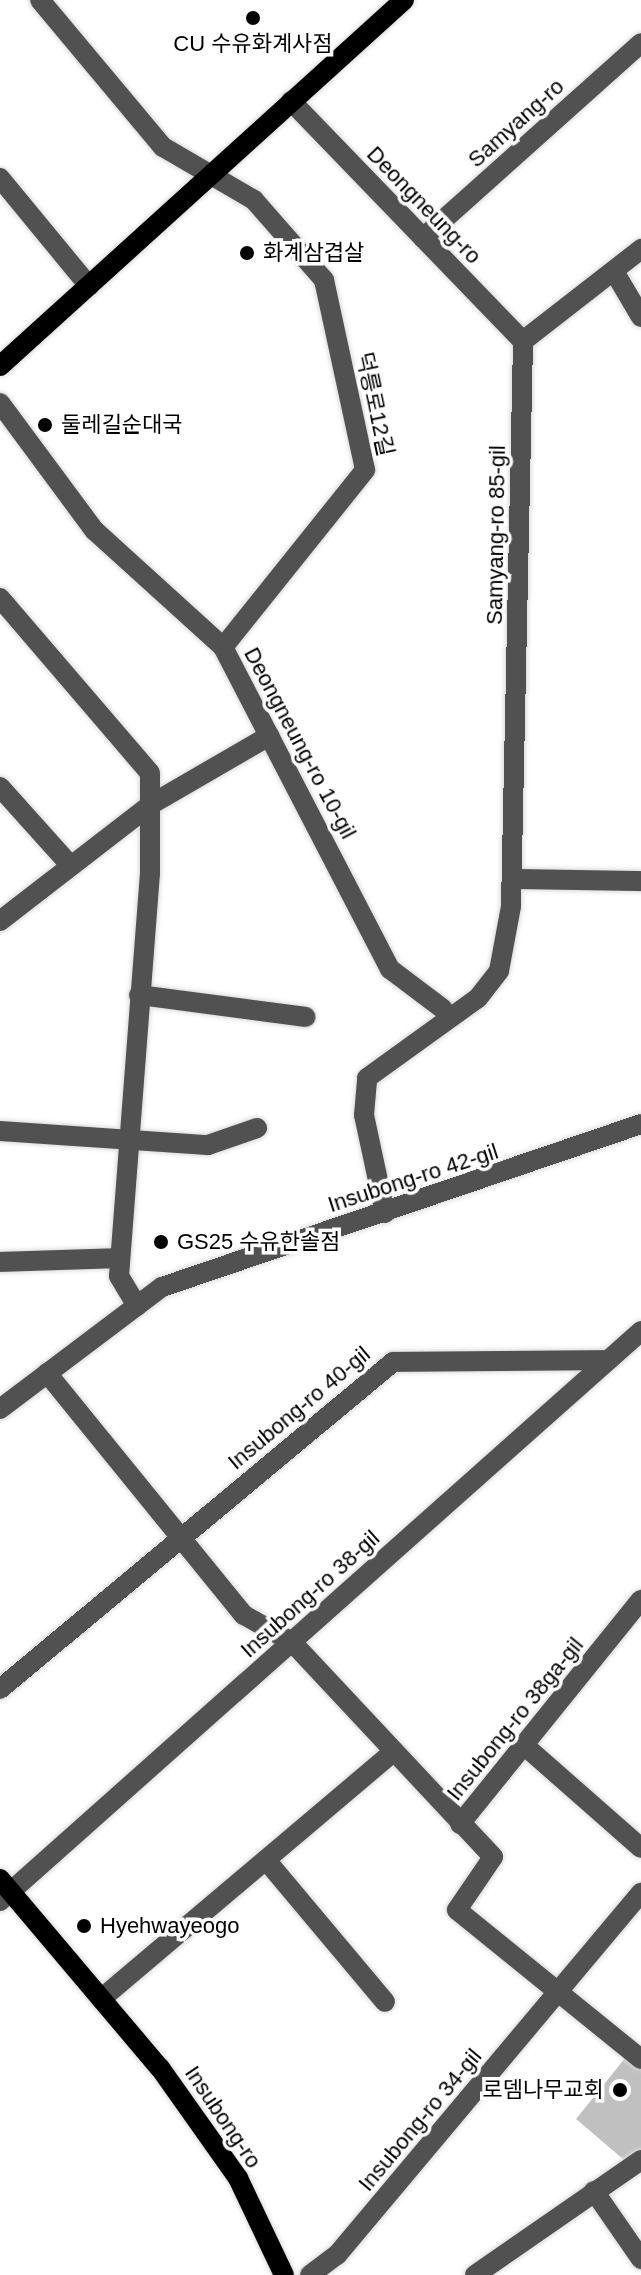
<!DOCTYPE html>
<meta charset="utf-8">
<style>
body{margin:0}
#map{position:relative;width:641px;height:2275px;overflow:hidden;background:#fff;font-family:Helvetica,"Noto Sans KR",sans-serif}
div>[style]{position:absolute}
.building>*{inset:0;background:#c0c0c0}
.roads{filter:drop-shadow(0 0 2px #dbdbdb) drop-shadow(0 0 2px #dbdbdb)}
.minor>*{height:20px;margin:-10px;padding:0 10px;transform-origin:10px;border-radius:10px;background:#515151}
.major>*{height:20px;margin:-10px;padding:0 10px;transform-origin:10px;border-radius:10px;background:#000}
.dots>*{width:22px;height:22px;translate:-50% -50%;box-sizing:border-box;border:4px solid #fff;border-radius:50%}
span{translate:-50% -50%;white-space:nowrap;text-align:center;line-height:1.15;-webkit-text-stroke:7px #fff;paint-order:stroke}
.poi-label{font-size:22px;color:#000}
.left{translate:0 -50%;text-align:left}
.right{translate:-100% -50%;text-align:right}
.street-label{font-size:22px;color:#000}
</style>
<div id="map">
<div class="building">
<i style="clip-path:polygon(630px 2052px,641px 2061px,641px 2158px,630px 2165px,576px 2119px)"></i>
</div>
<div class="roads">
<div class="minor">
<i style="left:40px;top:0;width:192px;rotate:50.1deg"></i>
<i style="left:163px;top:147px;width:105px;rotate:30.2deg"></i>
<i style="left:254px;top:200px;width:106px;rotate:48.8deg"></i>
<i style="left:324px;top:280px;width:194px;rotate:77.8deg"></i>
<i style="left:365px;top:470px;width:227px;rotate:128.7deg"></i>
<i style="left:291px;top:101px;width:334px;rotate:46deg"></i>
<i style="left:0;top:178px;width:140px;rotate:50.5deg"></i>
<i style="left:423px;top:238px;width:292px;rotate:-41.8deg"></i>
<i style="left:615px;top:273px;width:51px;rotate:59.4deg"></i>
<i style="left:523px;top:341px;width:150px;rotate:-37.9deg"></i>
<i style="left:0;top:403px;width:158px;rotate:53.5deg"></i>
<i style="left:94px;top:530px;width:174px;rotate:42.2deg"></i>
<i style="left:223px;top:647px;width:363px;rotate:62.6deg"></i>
<i style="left:390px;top:969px;width:66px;rotate:37deg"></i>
<i style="left:0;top:598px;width:230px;rotate:49.4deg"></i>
<i style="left:150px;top:773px;width:100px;rotate:90deg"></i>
<i style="left:150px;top:873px;width:404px;rotate:94.4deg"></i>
<i style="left:119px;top:1276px;width:35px;rotate:59deg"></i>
<i style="left:0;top:787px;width:106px;rotate:48.1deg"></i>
<i style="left:512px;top:879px;width:129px;rotate:0.9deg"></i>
<i style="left:0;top:921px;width:190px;rotate:-37.7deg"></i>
<i style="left:150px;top:805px;width:138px;rotate:-30.1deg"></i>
<i style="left:139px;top:995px;width:168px;rotate:7.5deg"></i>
<i style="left:0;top:1131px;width:208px;rotate:3.9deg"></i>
<i style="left:208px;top:1145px;width:52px;rotate:-19.1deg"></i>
<i style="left:385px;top:1213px;width:100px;rotate:-102.1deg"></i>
<i style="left:364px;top:1115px;width:37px;rotate:-85deg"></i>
<i style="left:367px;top:1078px;width:137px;rotate:-35.8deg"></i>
<i style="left:478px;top:998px;width:34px;rotate:-52deg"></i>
<i style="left:499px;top:971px;width:66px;rotate:-79.5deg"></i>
<i style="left:511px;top:906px;width:565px;rotate:-88.78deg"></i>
<i style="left:0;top:1262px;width:120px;rotate:-1.9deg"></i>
<i style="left:47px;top:1373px;width:312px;rotate:50.9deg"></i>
<i style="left:244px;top:1615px;width:55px;rotate:29.4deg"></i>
<i style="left:292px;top:1642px;width:294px;rotate:46.9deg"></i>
<i style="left:493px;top:1857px;width:64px;rotate:124.2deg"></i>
<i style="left:457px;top:1910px;width:237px;rotate:39deg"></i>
<i style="left:0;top:1409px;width:203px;rotate:-37deg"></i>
<i style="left:162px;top:1287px;width:506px;rotate:-18.79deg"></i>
<i style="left:0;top:1689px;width:511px;rotate:-39.76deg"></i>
<i style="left:393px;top:1362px;width:215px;rotate:-0.5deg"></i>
<i style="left:525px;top:1746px;width:154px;rotate:41.3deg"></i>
<i style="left:460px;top:1824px;width:288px;rotate:-51.1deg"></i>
<i style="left:266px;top:1860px;width:185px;rotate:50deg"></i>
<i style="left:0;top:1901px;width:858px;rotate:-41.64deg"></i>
<i style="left:101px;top:1999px;width:380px;rotate:-40.2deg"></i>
<i style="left:594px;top:2191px;width:83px;rotate:55.3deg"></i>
<i style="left:310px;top:2275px;width:34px;rotate:-37deg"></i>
<i style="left:337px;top:2255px;width:473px;rotate:-50deg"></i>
<i style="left:475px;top:2275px;width:202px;rotate:-34.7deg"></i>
</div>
<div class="major">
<i style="left:0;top:366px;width:545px;rotate:-42.17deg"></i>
<i style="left:0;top:1879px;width:248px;rotate:49.8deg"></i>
<i style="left:160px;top:2068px;width:135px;rotate:54.7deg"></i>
<i style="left:238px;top:2178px;width:107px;rotate:64.6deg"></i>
</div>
</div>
<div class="dots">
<i style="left:253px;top:18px;background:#000"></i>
<i style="left:247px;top:253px;background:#000"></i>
<i style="left:45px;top:425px;background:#000"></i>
<i style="left:161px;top:1242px;background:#000"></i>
<i style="left:84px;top:1926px;background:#000"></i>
<i style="left:620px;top:2090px;background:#000"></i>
</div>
<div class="poi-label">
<span style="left:253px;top:44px">CU 수유화계사점</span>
<span class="left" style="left:263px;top:253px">화계삼겹살</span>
<span class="left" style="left:61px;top:425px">둘레길순대국</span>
<span class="left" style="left:177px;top:1242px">GS25 수유한솔점</span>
<span class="left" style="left:100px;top:1926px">Hyehwayeogo</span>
<span class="right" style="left:604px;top:2090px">로뎀나무교회</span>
</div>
<div class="street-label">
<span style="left:516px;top:123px;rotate:-42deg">Samyang-ro</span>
<span style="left:424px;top:205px;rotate:46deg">Deongneung-ro</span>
<span style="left:375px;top:404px;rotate:78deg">덕릉로12길</span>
<span style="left:496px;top:535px;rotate:-89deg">Samyang-ro 85-gil</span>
<span style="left:300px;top:743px;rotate:62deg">Deongneung-ro 10-gil</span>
<span style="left:413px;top:1178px;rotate:-18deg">Insubong-ro 42-gil</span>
<span style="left:299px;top:1408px;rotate:-40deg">Insubong-ro 40-gil</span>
<span style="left:310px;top:1594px;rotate:-42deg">Insubong-ro 38-gil</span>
<span style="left:515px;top:1719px;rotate:-51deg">Insubong-ro 38ga-gil</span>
<span style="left:223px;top:2117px;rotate:56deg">Insubong-ro</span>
<span style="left:420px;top:2120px;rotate:-50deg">Insubong-ro 34-gil</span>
</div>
</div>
